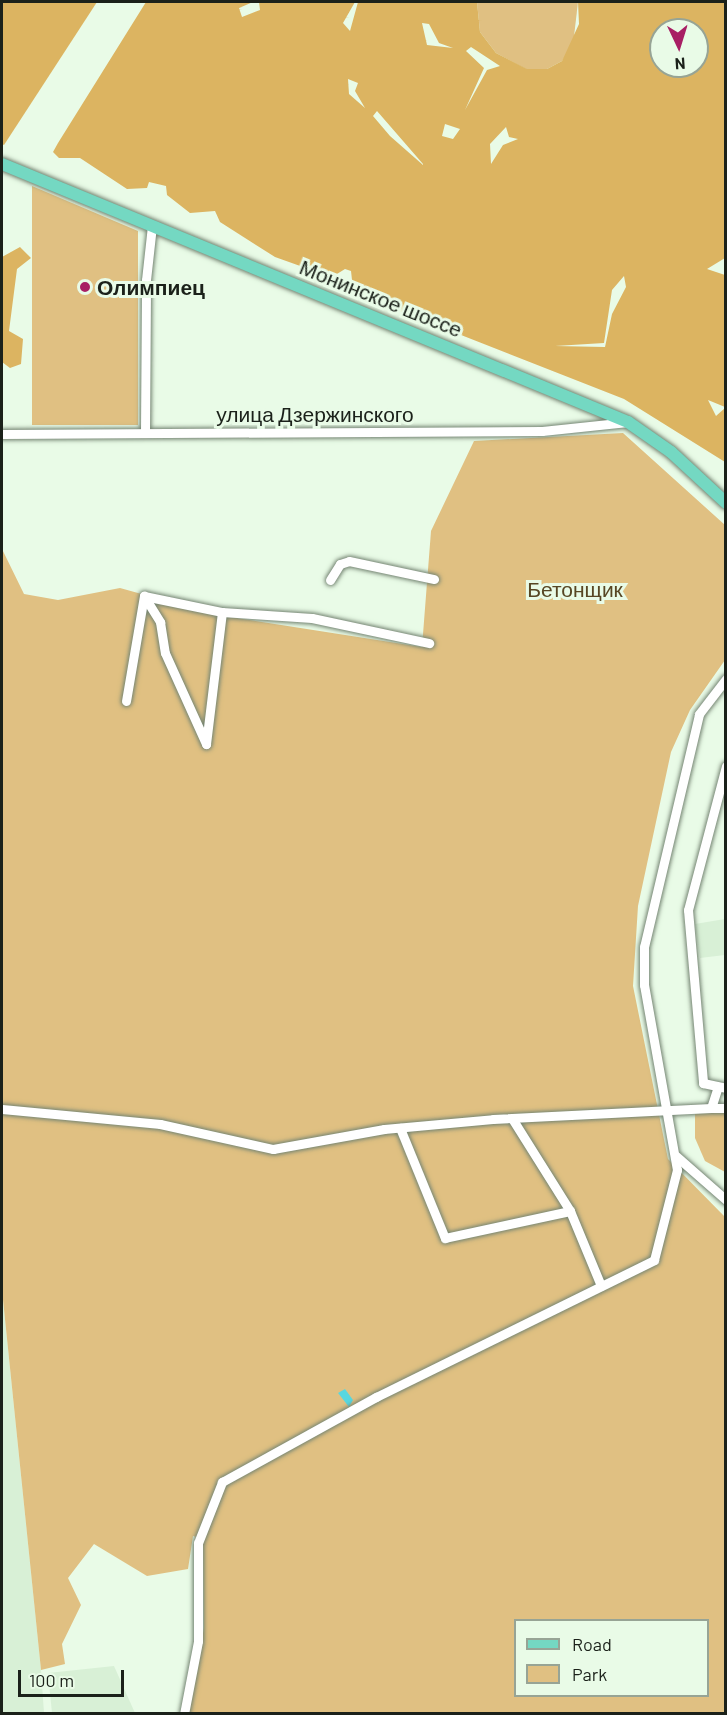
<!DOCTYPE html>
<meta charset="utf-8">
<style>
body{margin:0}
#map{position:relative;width:727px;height:1715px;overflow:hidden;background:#e9fbe7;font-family:Barlow,sans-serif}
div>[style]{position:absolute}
.built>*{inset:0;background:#d8f0d6}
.green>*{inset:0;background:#e0c082}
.forest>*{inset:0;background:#dcb461}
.water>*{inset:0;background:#58d7df}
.roads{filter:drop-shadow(0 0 2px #758573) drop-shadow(0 0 2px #758573)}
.minor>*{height:9px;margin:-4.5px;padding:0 4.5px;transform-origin:4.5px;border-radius:4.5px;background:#fff}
.major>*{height:12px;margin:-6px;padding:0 6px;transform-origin:6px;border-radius:6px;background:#74d8c2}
.dots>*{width:16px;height:16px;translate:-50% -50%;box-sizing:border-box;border:3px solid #e9fbe7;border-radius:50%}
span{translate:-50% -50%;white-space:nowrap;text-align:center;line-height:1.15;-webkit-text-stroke:6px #e9fbe7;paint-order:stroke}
.poi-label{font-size:21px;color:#1b211a;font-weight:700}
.left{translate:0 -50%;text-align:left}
.street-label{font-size:21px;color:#1b211a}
.park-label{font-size:21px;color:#574623}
.frame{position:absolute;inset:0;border:3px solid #1b211a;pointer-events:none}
.legend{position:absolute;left:514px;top:1619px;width:195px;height:78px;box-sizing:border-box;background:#e9fbe7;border:2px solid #97a495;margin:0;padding:8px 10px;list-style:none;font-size:18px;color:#1b211a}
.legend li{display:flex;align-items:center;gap:12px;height:30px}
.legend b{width:30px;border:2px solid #97a495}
.north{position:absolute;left:649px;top:18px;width:60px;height:60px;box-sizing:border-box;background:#e9fbe7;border:2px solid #97a495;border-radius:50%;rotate:176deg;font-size:16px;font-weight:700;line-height:24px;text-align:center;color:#1b211a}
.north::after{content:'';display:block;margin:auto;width:21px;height:27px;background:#a81f64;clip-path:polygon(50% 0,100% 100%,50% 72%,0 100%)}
.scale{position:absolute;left:18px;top:1670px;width:106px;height:27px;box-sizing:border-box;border:3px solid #1b211a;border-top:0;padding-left:8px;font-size:18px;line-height:21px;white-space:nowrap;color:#1b211a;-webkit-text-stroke:4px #e9fbe7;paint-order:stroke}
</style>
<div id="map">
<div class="built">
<i style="clip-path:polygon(725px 919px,725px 955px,700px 958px,695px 924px)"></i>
<i style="clip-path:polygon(2px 1290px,41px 1670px,44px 1713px,2px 1714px)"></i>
<i style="clip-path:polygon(114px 1666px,135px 1713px,52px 1713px,48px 1673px)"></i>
</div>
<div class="green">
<i style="clip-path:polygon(477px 2px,578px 2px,573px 45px,562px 61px,547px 69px,526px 69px,496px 53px,480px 32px)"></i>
<i style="clip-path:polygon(32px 186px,138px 231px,138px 425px,32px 425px)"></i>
<i style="clip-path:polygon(evenodd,623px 433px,725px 525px,725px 660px,690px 710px,671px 752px,638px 906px,633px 986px,668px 1159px,725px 1217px,725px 1713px,188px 1713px,204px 1628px,203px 1539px,193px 1536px,188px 1569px,147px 1576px,94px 1544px,68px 1578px,81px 1605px,62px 1644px,65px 1664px,41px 1670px,2px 1290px,2px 549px,24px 594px,58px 600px,120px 588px,217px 615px,422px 647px,431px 531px,474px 441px,623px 433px,516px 1620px,708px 1620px,708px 1696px,516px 1696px,516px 1620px)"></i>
<i style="clip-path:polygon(725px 1108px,725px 1172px,705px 1161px,695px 1138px,695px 1114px)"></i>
</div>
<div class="forest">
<i style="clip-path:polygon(2px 2px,97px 2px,4px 145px,2px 144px)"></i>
<i style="clip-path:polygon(evenodd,146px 2px,253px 2px,239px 8px,242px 17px,260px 10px,259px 2px,355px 2px,343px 23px,350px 31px,358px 2px,477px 2px,480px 32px,496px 53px,527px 69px,547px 69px,562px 61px,579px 24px,578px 2px,725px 2px,725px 258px,707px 269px,725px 275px,725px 407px,708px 400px,716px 416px,725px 408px,725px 462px,624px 399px,400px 311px,372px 296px,352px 280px,351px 271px,345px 269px,324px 282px,317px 272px,275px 257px,220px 222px,215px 211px,190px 213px,167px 195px,166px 186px,149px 182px,147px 188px,127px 189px,80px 158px,59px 158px,53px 152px,58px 143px,146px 2px,422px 23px,429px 24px,439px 43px,453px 48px,427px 45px,422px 23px,146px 2px,661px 30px,697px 30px,697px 66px,661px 66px,661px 30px,146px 2px,471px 47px,500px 66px,487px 70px,465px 110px,484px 68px,466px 51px,471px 47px,146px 2px,348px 79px,358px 83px,355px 91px,365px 108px,349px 94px,348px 79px,146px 2px,377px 111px,423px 164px,423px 165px,390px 136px,373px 116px,377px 111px,146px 2px,445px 124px,460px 129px,453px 139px,442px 136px,445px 124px,146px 2px,506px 127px,509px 137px,518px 139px,503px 145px,491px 164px,490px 144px,506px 127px,146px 2px,624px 276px,626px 287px,612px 314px,605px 347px,555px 346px,604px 343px,612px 290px,624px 276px)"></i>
<i style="clip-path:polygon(20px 247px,31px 258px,17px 269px,9px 331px,23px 339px,21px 364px,10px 368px,2px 362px,2px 257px)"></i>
</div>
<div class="water">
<i style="clip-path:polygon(345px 1389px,353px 1400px,349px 1407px,338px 1393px)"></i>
</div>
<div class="roads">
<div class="minor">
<i style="left:145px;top:433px;width:153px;rotate:-89.6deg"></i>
<i style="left:146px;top:280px;width:54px;rotate:-83.7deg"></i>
<i style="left:2px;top:434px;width:540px;rotate:-0.32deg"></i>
<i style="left:542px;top:431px;width:86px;rotate:-6deg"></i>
<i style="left:330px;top:580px;width:19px;rotate:-58deg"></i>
<i style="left:340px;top:564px;width:9px;rotate:-18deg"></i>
<i style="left:349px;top:561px;width:87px;rotate:12deg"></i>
<i style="left:144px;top:596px;width:31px;rotate:58deg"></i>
<i style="left:160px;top:622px;width:31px;rotate:81deg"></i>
<i style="left:165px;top:653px;width:100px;rotate:65.7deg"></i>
<i style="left:144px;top:596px;width:80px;rotate:11.6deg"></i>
<i style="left:126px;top:701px;width:107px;rotate:-80.3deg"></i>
<i style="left:206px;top:744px;width:133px;rotate:-83.1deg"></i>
<i style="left:222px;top:612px;width:90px;rotate:3.8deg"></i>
<i style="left:312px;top:618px;width:120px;rotate:12.1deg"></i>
<i style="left:726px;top:766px;width:149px;rotate:104.8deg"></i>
<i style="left:688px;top:910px;width:174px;rotate:85deg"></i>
<i style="left:703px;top:1083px;width:24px;rotate:12deg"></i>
<i style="left:711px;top:1108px;width:15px"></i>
<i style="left:2px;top:1109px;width:159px;rotate:5.4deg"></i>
<i style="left:160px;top:1124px;width:116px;rotate:12.5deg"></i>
<i style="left:273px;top:1149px;width:113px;rotate:-10.2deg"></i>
<i style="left:384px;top:1129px;width:109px;rotate:-5.2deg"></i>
<i style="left:493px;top:1119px;width:218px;rotate:-2.9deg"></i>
<i style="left:711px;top:1108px;width:20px;rotate:-72deg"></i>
<i style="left:513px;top:1120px;width:107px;rotate:57.9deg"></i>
<i style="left:570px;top:1211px;width:81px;rotate:67.5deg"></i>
<i style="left:400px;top:1128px;width:119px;rotate:67.8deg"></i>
<i style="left:445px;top:1238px;width:128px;rotate:-12.2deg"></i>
<i style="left:676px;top:1156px;width:67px;rotate:41.3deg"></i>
<i style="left:184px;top:1714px;width:74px;rotate:-79.1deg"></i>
<i style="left:198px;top:1641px;width:98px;rotate:-90deg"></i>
<i style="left:198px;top:1543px;width:66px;rotate:-68.5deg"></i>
<i style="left:222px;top:1482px;width:176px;rotate:-28.9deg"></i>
<i style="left:376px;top:1397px;width:310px;rotate:-26.2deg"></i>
<i style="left:654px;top:1260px;width:93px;rotate:-75.7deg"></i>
<i style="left:677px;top:1170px;width:188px;rotate:-100.1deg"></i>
<i style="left:644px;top:985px;width:38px;rotate:-90deg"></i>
<i style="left:644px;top:947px;width:239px;rotate:-76.7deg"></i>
<i style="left:699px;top:714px;width:44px;rotate:-52.4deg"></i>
</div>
<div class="major">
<i style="left:2px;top:164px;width:677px;rotate:22.4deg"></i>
<i style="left:628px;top:422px;width:52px;rotate:34.9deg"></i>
<i style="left:671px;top:452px;width:75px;rotate:42.8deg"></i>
</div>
</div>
<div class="dots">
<i style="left:85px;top:287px;background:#a81f64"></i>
</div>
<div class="poi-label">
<span class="left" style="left:97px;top:287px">Олимпиец</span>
</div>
<div class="street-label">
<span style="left:381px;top:298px;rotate:22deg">Монинское шоссе</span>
<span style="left:315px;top:414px">улица Дзержинского</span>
</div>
<div class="park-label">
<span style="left:575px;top:589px">Бетонщик</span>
</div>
<div class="frame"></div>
<ul class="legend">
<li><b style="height:8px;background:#74d8c2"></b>Road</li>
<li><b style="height:16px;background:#e0c082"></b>Park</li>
</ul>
<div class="north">N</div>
<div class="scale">100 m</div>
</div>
